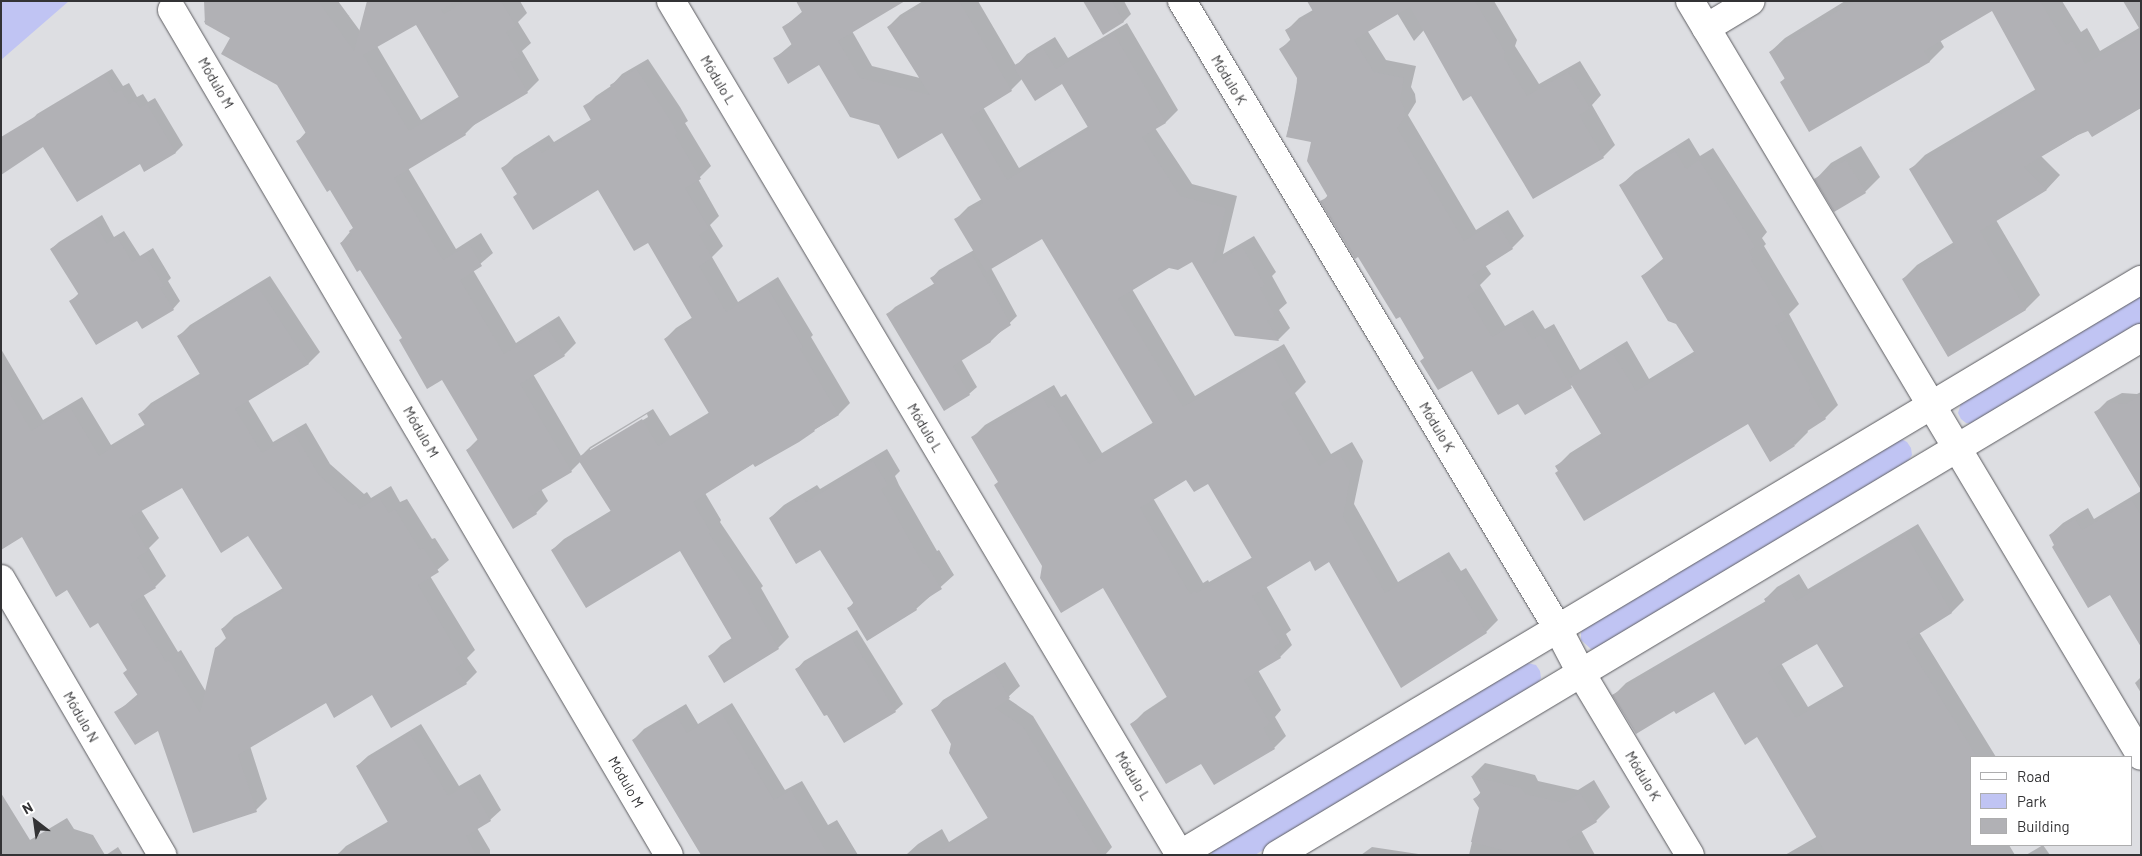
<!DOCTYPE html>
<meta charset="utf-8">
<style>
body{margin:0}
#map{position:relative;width:2142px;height:856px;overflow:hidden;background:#dddee2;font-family:Barlow,sans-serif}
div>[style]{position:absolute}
.green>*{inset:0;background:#c0c4f3}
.shadow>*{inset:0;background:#0003}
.building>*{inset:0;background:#b1b1b5}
.roads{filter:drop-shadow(0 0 1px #5d5d61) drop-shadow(0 0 1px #5d5d61)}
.street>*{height:28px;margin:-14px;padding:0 14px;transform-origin:14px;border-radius:14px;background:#fff}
span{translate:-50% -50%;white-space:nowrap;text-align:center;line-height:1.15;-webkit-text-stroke:5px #fff;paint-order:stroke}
.street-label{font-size:14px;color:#333335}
.frame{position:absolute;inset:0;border:2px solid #333335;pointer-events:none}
.legend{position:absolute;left:1970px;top:756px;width:162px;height:90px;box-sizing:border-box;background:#fff;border:1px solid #adadae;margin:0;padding:6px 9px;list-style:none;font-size:15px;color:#333335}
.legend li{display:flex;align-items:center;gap:10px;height:25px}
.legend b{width:25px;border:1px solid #adadae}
.north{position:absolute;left:10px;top:796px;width:50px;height:50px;-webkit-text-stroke:4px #fff;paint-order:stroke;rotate:330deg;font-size:14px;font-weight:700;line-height:20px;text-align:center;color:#333335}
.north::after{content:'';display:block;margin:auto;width:18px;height:22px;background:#333335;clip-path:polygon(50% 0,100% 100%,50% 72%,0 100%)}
</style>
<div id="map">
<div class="green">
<i style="clip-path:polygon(1px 1px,69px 1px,1px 60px)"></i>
<i style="clip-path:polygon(2141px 293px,2141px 324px,1972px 424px,1966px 423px,1961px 419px,1958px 413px,1962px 400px)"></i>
<i style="clip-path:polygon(1901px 439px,1907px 442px,1911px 448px,1912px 455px,1908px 461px,1599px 649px,1591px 649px,1581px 640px,1581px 633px,1584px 627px)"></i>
<i style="clip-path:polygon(1523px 662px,1536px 665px,1540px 671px,1541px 678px,1537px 684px,1255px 855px,1211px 855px,1213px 850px)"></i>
</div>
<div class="shadow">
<i style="clip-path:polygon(evenodd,216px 1px,338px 1px,360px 31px,455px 1px,520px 1px,527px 13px,518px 22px,531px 43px,522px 51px,539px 80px,527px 92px,477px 122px,465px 134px,408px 168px,456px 249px,481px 233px,493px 253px,473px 270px,516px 343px,559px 316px,576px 343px,564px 355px,533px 374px,581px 456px,590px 447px,653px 409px,670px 436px,710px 412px,665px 339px,676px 328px,693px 317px,648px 241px,598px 188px,518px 193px,503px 168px,514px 157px,549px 135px,554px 142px,592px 119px,585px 107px,596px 96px,611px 86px,622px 74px,648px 59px,680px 107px,688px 121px,685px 123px,711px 166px,698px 179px,719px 216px,710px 225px,723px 246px,712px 257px,738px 302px,778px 277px,813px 335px,811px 337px,850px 403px,839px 414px,814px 430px,754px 463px,705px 493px,721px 520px,720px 522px,763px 586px,761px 588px,789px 637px,778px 648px,710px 656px,721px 645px,732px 638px,680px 549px,552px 550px,564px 539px,612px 510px,581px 461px,571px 471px,541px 489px,548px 501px,536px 513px,467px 450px,479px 438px,442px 378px,403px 338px,361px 269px,341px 243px,354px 227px,331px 189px,297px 142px,306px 132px,278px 84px,232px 37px,204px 22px,216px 1px,417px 23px,460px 96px,421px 120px,377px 46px,417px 23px,216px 1px,647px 414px,648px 417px,590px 452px,590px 449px,647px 414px)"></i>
<i style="clip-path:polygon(evenodd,923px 1px,978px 1px,1016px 66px,1027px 54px,1055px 37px,1068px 58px,1127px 23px,1178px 110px,1166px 122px,1155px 128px,1192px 184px,1237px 196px,1223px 254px,1254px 236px,1276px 272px,1272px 276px,1287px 303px,1279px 310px,1290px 328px,1278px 340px,1192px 260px,1169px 266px,1132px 289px,1195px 396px,1284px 344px,1306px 382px,1295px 393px,1331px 454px,1352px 442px,1363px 461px,1354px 504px,1398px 582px,1449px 552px,1461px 571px,1466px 568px,1498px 620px,1486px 632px,1402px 686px,1329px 561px,1310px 559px,1266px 586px,1291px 630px,1286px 634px,1292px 645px,1280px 657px,1258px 670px,1281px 710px,1275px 717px,1286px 736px,1274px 748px,1202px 762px,1132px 724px,1144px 712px,1168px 696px,1103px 586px,1043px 566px,999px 482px,973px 437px,985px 425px,1054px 385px,1061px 397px,1066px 394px,1102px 453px,1154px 422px,1042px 237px,991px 268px,1017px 316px,991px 341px,961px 359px,977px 387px,969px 394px,887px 315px,895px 307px,935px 283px,932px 278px,939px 270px,974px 250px,956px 219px,968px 207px,982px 199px,943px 132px,879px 124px,820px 63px,774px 59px,793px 43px,784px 27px,803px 11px,852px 31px,872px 66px,920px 78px,888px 27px,900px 15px,923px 1px,1022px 79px,1063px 82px,1089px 126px,1019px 168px,983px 107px,1011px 90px,1022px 79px,923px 1px,1187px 478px,1208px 482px,1253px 557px,1209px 582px,1208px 580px,1203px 583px,1153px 498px,1187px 478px)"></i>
<i style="clip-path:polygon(1084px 1px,1124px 1px,1131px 14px,1124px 21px,1103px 34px)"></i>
<i style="clip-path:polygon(1308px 1px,1494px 1px,1517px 40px,1515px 46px,1539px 84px,1580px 61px,1601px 95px,1592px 105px,1615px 145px,1603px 157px,1471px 95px,1424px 30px,1414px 41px,1397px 13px,1367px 30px,1386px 60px,1416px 66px,1411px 87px,1415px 94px,1416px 102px,1408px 115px,1476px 230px,1508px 210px,1524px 236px,1512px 248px,1485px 265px,1491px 274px,1480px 285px,1505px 326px,1533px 310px,1545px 329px,1554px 324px,1580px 370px,1627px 341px,1649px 379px,1695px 351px,1677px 322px,1642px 276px,1664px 258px,1621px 185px,1635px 172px,1689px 138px,1700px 156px,1713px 148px,1767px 232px,1762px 238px,1766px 244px,1764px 246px,1799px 304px,1789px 314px,1838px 405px,1825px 418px,1807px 430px,1808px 432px,1795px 445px,1748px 422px,1559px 471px,1557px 466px,1570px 453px,1602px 433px,1573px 385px,1519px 402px,1473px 369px,1425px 357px,1401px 315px,1322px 202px,1328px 195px,1313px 141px,1287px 136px,1298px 77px,1281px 49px,1291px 39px,1287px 30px,1299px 18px,1313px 10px)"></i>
<i style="clip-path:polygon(1845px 1px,2062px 1px,2081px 32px,2087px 28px,2100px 51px,2139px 28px,2123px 1px,2141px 1px,2141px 108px,2088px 129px,2041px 156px,2060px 175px,2047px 189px,1996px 220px,2040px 295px,2026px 309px,1948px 356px,1903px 279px,1917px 265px,1954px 242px,1911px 169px,1925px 155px,2036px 89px,1993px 9px,1940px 40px,1944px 47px,1930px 61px,1810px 130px,1781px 82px,1786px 77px,1770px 52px,1785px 38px)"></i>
<i style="clip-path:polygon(112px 69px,123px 86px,129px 83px,137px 97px,143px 94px,148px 102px,155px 98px,183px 145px,176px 152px,145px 171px,140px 163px,30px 122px,37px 114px)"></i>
<i style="clip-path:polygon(1861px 146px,1880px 177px,1865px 192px,1816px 179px,1831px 163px)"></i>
<i style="clip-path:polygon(102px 215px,114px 237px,124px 231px,140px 256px,153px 248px,171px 278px,168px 281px,180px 301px,173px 309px,137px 319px,70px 302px,79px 293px,51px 249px,59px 242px)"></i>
<i style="clip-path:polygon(evenodd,270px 276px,320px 352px,309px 363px,248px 400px,273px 442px,306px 423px,330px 464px,364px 494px,367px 492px,371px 498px,391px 486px,400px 502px,407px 499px,432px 539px,435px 538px,449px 560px,430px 576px,475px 650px,467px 658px,477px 672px,466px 683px,372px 693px,326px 701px,250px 746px,267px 799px,256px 810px,159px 730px,116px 713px,138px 694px,128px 669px,98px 621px,22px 536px,1px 533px,1px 349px,43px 420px,82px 397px,111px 445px,146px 424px,140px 414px,151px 403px,201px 373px,179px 336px,190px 325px,270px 276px,182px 486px,249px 534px,283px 588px,234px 617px,222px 629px,227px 637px,216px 648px,206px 692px,181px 650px,178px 652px,143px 594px,155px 587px,166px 576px,149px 548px,159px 538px,141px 510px,182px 486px)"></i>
<i style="clip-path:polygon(2141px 392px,2141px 477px,2096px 412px,2107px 401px,2122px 393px,2137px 394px)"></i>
<i style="clip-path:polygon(887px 449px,900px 471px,895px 476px,899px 485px,937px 551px,939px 550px,954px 575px,916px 609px,867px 639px,849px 608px,854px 602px,820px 548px,770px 518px,784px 505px,817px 485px,820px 489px)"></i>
<i style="clip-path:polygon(2141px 491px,2141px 645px,2110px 594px,2056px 545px,2050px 535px,2063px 523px,2088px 508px,2094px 519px)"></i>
<i style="clip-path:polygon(evenodd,1918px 524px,1964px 600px,1952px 612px,1919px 632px,1996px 757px,1971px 757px,1971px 845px,2009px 845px,2015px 855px,1785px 855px,1818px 836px,1757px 735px,1714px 690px,1674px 709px,1614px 695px,1626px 683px,1766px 601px,1765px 599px,1777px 587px,1799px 574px,1808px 589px,1918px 524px,1818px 642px,1844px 686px,1808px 707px,1781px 663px,1818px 642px)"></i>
<i style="clip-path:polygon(857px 630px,903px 704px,895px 711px,827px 713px,797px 669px,804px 661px)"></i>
<i style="clip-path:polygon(1005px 662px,1020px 686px,1007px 698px,1033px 716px,1112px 847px,1105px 855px,907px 854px,918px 844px,942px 829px,949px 842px,989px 817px,953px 744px,933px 711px,943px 700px)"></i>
<i style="clip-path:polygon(2141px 677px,2141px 693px,2135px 683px)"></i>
<i style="clip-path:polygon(732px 703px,785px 790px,802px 781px,828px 825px,837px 820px,858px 855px,702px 855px,633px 740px,644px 729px,686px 704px,698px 724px)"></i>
<i style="clip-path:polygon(421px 724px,459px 786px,480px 774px,501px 810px,490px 820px,477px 828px,490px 850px,490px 855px,337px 855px,346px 846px,389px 821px,357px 766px,368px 756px)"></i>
<i style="clip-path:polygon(1485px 763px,1535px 775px,1538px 781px,1578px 790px,1594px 780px,1610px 807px,1596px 821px,1581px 830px,1595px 855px,1469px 855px,1480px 808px,1475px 799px,1481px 792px,1472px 776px)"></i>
<i style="clip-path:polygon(1px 793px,30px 840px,67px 818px,74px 829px,93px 835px,105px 855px,1px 855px)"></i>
<i style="clip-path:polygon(2043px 845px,2050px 855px,2026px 855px)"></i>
<i style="clip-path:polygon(118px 847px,123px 855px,106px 855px)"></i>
<i style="clip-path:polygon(1372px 847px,1425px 855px,1361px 855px)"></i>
</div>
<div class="building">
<i style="clip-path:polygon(evenodd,204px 1px,318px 1px,354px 51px,367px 1px,456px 1px,441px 10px,444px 14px,465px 1px,501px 1px,516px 26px,506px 32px,520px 56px,510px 62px,528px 93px,464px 131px,466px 135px,394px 178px,443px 260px,469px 244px,482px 266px,460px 280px,504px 354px,547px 327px,565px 356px,520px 384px,572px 472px,528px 498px,537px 514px,513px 529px,466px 450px,479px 442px,442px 380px,427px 389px,399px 340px,402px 338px,360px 270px,357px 272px,340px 243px,352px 236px,349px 231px,353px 228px,330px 190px,327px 192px,296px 141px,307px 135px,277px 85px,221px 54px,230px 38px,205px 24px,204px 1px,416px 25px,460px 99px,409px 131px,363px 55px,416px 25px)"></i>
<i style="clip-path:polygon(evenodd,796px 1px,905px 1px,838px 41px,860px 78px,930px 95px,887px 27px,929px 1px,959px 1px,1012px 91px,970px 117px,1007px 180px,1089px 129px,1062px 84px,1035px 101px,1013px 66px,1043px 48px,1056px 69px,1114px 34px,1166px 123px,1142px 137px,1180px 196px,1226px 208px,1212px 264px,1242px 247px,1265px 285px,1260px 288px,1275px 316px,1267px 321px,1279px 341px,1235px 336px,1192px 262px,1178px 270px,1169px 268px,1118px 299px,1183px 407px,1272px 355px,1295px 395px,1281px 403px,1319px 466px,1339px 453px,1351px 474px,1343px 517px,1385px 593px,1436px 563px,1448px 582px,1453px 579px,1487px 633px,1401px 688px,1329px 562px,1315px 571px,1310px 561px,1252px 596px,1280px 643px,1274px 646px,1281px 658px,1244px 680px,1270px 723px,1263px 728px,1275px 749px,1214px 785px,1201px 764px,1166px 784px,1130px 724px,1168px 699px,1103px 588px,1061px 613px,1040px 578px,1042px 566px,994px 485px,998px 482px,971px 437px,1042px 396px,1048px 408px,1053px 405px,1089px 464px,1154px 425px,1042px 239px,986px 272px,954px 219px,983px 203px,942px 133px,898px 159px,879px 125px,850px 117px,819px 65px,788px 84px,773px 58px,793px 47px,782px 27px,803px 14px,796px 1px,1186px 480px,1194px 492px,1208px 484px,1253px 560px,1197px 593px,1196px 591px,1190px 594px,1140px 508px,1186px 480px)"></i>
<i style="clip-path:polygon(1083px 1px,1112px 1px,1124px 22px,1103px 35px)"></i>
<i style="clip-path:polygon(1307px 1px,1475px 1px,1505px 52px,1504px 58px,1527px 96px,1568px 72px,1590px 108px,1579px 115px,1604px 158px,1533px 199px,1471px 96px,1463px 101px,1410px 7px,1354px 40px,1374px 72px,1404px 78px,1400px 99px,1404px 107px,1405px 116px,1397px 128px,1464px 241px,1496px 221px,1513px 249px,1472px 275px,1480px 287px,1467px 296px,1492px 337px,1521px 321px,1532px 340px,1541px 335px,1572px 388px,1525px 415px,1518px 404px,1498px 415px,1472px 371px,1438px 390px,1420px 361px,1424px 358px,1400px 317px,1396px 319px,1358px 257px,1355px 259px,1320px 201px,1328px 197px,1307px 161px,1311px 142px,1286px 137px,1296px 97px,1297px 78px,1279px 49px,1291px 41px,1285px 30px,1314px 13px)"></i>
<i style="clip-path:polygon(1855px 1px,2040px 1px,2066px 45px,2072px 41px,2085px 64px,2141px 32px,2141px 108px,2092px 137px,2088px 131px,2078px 135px,2024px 167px,2047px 190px,1980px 231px,2026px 310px,1948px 357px,1902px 279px,1955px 246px,1909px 169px,2037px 93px,1992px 11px,1924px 51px,1930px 62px,1809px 132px,1780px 82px,1785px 79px,1769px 52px)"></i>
<i style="clip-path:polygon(636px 69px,669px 118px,677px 133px,675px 135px,701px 179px,685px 188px,709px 228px,699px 235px,712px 258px,699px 266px,726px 312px,767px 287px,803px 347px,800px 349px,839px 415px,814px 430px,815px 431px,799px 442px,755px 467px,753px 464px,693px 502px,711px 533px,709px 534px,752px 598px,750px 599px,779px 649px,724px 683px,708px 656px,733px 641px,680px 551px,586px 608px,551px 550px,612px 513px,577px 458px,642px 419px,658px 446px,710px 415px,664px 339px,693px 320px,648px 243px,634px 251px,598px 190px,533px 230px,513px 197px,517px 194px,501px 168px,538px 145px,542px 153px,592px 122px,583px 106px,612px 89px,610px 85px)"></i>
<i style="clip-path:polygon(104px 75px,115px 93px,121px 90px,129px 104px,135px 101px,140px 108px,147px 104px,176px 153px,144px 172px,140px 164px,77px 202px,43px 147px,1px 175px,1px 137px)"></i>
<i style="clip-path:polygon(1675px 151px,1686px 169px,1699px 160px,1755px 247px,1749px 251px,1753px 259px,1751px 260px,1787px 319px,1775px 326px,1811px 389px,1809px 390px,1826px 419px,1792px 441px,1795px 446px,1770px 462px,1748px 424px,1584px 521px,1555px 473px,1558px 471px,1555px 466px,1603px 437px,1568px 379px,1613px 354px,1636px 391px,1696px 355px,1676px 324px,1668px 321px,1641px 276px,1665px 262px,1619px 185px)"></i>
<i style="clip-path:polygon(1846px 160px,1866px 193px,1834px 212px,1814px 179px)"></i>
<i style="clip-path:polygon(94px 222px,107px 244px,117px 237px,132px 262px,145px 255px,164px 286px,160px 288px,174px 310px,142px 329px,137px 321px,96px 345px,69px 301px,79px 295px,50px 249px)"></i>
<i style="clip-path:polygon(971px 253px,1011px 325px,990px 339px,991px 342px,953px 366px,970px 395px,944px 411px,886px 314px,935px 285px,930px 278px)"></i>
<i style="clip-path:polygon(evenodd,258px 287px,309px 364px,235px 409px,262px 453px,294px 433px,319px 475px,352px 505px,356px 503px,359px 509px,379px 497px,389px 513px,395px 509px,420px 550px,423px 548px,439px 572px,418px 585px,464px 663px,455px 668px,467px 684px,391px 728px,372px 695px,334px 718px,326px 703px,238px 755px,257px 812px,193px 833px,158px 731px,135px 745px,114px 712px,139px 697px,123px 673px,127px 670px,98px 623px,90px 628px,67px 590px,56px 597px,22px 537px,1px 550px,1px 378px,31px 431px,70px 407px,99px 456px,146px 427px,138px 414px,201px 376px,177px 336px,258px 287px,182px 488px,221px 553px,248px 536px,284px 591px,221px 629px,227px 640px,215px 648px,200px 713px,169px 660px,166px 662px,130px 604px,156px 588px,137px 557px,148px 551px,129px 518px,182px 488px)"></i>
<i style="clip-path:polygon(2141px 395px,2141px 490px,2094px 412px,2110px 403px,2126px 404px)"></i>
<i style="clip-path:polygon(873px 461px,888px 485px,881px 489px,886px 498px,923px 564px,925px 563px,942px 589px,915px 606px,917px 610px,867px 641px,847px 608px,854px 604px,820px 550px,796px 564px,769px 518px,803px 497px,806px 502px)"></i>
<i style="clip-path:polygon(2132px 500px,2141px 515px,2141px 647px,2110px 595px,2088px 608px,2052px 547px,2054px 545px,2049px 535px,2075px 519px,2082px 530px)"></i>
<i style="clip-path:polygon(evenodd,1906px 535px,1952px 613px,1906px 642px,1977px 757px,1971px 757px,1971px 855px,1827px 855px,1757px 737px,1745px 745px,1714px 692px,1676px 714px,1674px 711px,1636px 734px,1612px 695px,1767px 604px,1764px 599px,1787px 585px,1796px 601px,1906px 535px,1817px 644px,1845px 689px,1796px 718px,1768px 672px,1817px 644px)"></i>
<i style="clip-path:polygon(850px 636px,896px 712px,844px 743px,827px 715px,824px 716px,795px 669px)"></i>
<i style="clip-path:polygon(994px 672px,1010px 698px,995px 708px,1023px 727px,1101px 855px,934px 855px,989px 820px,949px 753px,951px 744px,931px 710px)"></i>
<i style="clip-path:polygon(721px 712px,774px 800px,791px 790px,828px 855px,701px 855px,632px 740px,675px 714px,687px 733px)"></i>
<i style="clip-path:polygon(410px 734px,448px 796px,469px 784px,491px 821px,466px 836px,476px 855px,336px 855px,389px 824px,356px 766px)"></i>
<i style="clip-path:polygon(1471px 776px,1521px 788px,1525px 794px,1564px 803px,1580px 793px,1597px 822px,1566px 841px,1574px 855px,1521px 855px,1471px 842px,1479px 808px,1473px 799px,1481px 794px)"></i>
</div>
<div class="roads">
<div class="street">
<i style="left:671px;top:1px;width:994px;rotate:59.2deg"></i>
<i style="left:1182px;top:1px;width:730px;rotate:59.08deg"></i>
<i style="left:1557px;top:627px;width:52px;rotate:62.4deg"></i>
<i style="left:1581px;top:673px;width:212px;rotate:59.1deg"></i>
<i style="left:1690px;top:1px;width:879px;rotate:59.15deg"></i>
<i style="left:172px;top:10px;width:980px;rotate:59.54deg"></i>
<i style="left:1706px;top:28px;width:52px;rotate:-31deg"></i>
<i style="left:1px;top:579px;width:320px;rotate:59.7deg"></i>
<i style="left:1179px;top:855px;width:1121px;rotate:-30.87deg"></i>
<i style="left:1277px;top:855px;width:1007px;rotate:-30.9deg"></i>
</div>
</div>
<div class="street-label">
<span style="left:718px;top:80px;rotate:59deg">Módulo L</span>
<span style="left:1229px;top:80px;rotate:59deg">Módulo K</span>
<span style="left:216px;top:83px;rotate:60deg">Módulo M</span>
<span style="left:1437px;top:427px;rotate:59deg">Módulo K</span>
<span style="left:925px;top:428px;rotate:59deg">Módulo L</span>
<span style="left:421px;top:432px;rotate:60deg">Módulo M</span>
<span style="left:81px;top:717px;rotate:60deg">Módulo N</span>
<span style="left:1133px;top:776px;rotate:59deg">Módulo L</span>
<span style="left:1643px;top:776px;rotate:59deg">Módulo K</span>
<span style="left:626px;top:782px;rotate:60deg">Módulo M</span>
</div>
<div class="frame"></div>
<ul class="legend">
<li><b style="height:6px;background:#fff"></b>Road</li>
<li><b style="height:14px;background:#c0c4f3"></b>Park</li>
<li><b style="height:14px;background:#b1b1b5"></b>Building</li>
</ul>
<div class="north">N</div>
</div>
